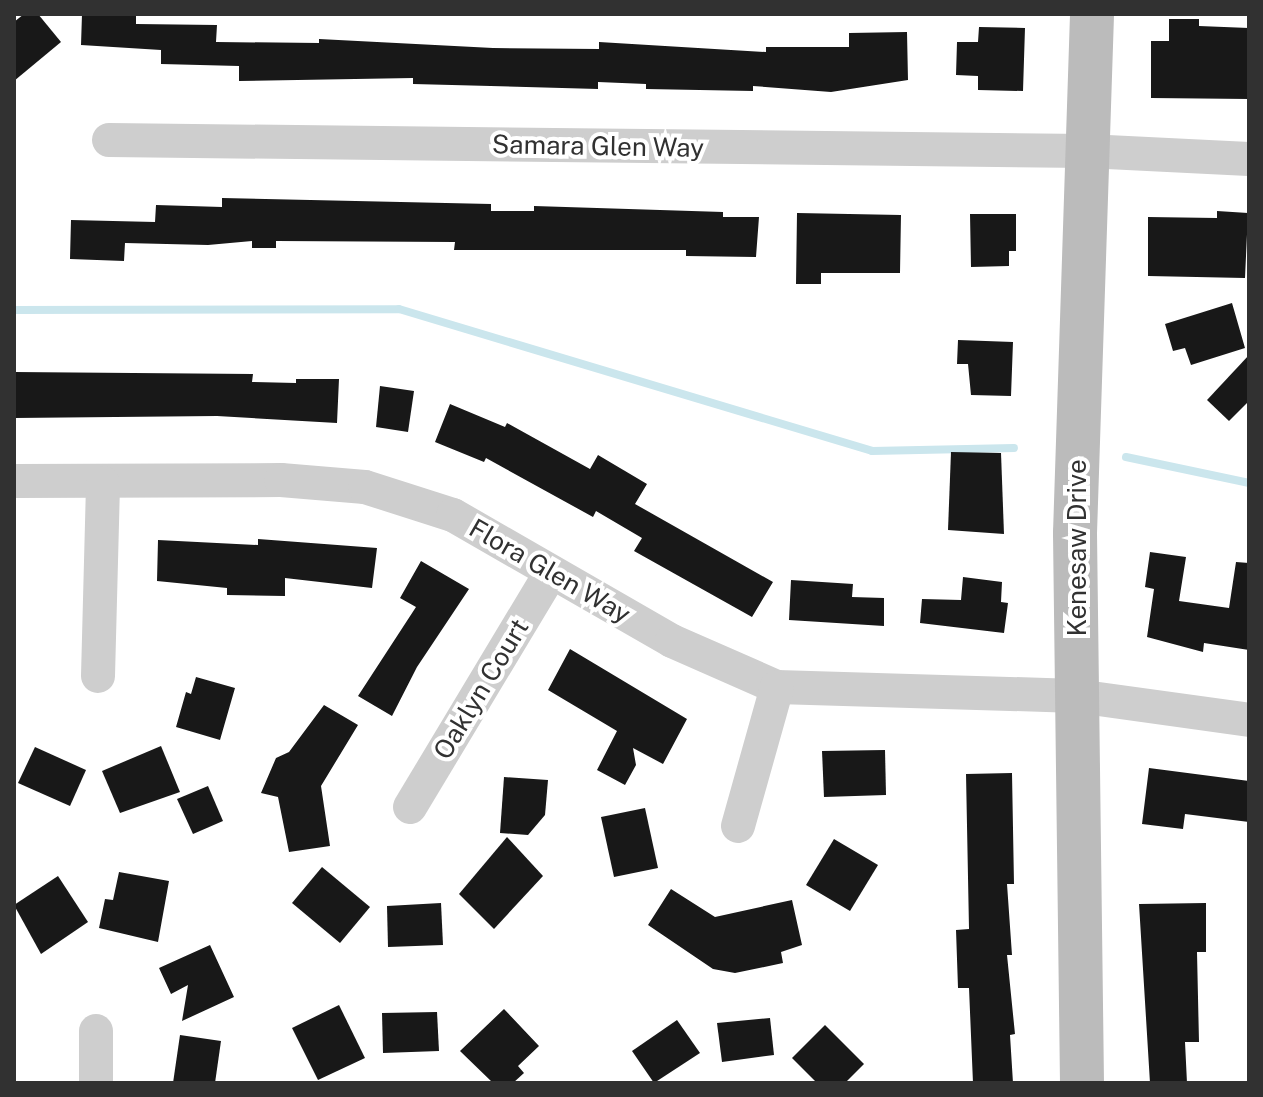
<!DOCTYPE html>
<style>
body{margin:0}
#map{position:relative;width:1263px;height:1097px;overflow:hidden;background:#fff;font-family:"Public Sans",sans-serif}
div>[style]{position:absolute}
.stream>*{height:8px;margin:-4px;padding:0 4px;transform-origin:4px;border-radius:4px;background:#cbe6ed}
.building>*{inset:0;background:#181818}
.street>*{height:34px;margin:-17px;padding:0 17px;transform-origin:17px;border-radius:17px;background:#cecece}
.secondary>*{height:44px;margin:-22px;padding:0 22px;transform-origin:22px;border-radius:22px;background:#bbb}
span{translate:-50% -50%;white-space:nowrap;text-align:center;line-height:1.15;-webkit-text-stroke:8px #fff;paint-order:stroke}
.street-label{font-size:26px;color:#313131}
.frame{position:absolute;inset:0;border:16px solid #313131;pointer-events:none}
</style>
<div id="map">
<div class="stream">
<i style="left:14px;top:310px;width:385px;rotate:-0.1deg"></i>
<i style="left:399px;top:309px;width:494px;rotate:16.7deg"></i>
<i style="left:872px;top:451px;width:142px;rotate:-1.2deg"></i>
<i style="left:1126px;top:457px;width:126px;rotate:11.9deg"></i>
</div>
<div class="building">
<i style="clip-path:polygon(24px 14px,38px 14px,61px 42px,14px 81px,14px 22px)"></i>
<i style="clip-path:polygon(82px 14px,136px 14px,136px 24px,217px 25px,216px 42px,319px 43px,319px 39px,493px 48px,599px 49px,599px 42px,766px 52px,766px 47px,849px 47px,849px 33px,907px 32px,908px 80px,831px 92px,753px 86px,753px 91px,646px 89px,646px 84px,598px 82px,598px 89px,413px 84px,413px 78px,239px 81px,239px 66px,161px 64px,161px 50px,81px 45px)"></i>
<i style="clip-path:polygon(1169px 19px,1199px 19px,1199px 26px,1249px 28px,1249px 99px,1151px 98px,1151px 41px,1169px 41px)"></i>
<i style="clip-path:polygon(979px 27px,1025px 28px,1023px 91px,978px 90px,978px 76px,956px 75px,957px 42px,978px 42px)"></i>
<i style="clip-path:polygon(222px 198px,491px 204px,491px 211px,534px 211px,534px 206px,723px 212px,723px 217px,759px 217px,756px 257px,686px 256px,686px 250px,454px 250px,455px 242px,276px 241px,276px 248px,252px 248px,252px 241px,208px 245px,125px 243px,124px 261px,70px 259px,71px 220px,155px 222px,156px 205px,222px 207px)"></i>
<i style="clip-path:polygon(1217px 211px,1248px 213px,1245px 278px,1148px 276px,1148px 217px,1217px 218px)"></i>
<i style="clip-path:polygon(797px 213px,901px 215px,900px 273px,821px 273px,821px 284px,796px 284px)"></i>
<i style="clip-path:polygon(970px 214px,1016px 214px,1016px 251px,1009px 251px,1009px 266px,971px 267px)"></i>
<i style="clip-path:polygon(1232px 303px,1245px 348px,1191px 365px,1185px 348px,1173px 351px,1165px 324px)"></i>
<i style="clip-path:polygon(958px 340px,1013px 342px,1011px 396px,971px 395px,968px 364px,957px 364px)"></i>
<i style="clip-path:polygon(1249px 355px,1249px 401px,1229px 421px,1207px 400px)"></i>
<i style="clip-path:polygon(14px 372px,253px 374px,252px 382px,296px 383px,296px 379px,339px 379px,337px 423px,217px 416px,14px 418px)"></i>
<i style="clip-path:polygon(380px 386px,414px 391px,408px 432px,376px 427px)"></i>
<i style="clip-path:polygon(450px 404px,505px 427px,507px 423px,590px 469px,598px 455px,647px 484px,635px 504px,773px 582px,752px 617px,634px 551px,642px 538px,596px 511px,593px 517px,486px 458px,484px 462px,435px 442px)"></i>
<i style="clip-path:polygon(951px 452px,1001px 453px,1004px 534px,948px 530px)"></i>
<i style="clip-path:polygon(258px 539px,377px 548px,372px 588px,285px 578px,285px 596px,227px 595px,227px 588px,157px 581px,158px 540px,258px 545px)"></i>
<i style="clip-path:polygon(1150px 552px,1186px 557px,1179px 601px,1229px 608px,1236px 562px,1249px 563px,1249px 650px,1204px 643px,1203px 652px,1147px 637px,1154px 589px,1145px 587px)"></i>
<i style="clip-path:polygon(421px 561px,469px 589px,417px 667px,392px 716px,358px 696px,416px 607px,400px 598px)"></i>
<i style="clip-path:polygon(963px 577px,1002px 582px,1001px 602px,1008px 603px,1004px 633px,920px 623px,922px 599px,961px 600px)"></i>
<i style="clip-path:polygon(791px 580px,853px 584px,852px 597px,884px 598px,884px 626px,789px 620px)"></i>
<i style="clip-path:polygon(570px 649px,687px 719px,663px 764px,633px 748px,636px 765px,625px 785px,597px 770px,617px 731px,548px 690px)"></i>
<i style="clip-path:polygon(196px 677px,235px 688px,220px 740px,176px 727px,186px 692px,191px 694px)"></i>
<i style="clip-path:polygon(324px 705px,358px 725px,321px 786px,330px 846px,289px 852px,278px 797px,261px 793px,276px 758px,289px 752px)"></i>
<i style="clip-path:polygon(161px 746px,180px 792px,120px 813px,102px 771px)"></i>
<i style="clip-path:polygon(35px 747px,86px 770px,70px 806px,18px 783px)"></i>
<i style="clip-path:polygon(885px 750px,886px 795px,824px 797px,822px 751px)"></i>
<i style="clip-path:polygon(1149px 768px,1249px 781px,1249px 822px,1185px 814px,1183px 829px,1142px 824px)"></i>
<i style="clip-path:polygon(1012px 773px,1014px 884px,1007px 884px,1012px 955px,1007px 955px,1015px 1034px,1010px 1035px,1013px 1083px,973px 1083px,969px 988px,958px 988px,956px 930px,969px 929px,966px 774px)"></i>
<i style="clip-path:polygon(504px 777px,548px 780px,545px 815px,528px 835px,500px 833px)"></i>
<i style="clip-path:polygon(208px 786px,223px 821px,193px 834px,177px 799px)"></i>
<i style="clip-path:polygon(645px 808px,658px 868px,614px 877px,601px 817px)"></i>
<i style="clip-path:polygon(507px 837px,543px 876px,494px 929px,459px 894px)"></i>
<i style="clip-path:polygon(834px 839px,878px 865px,850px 911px,806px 885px)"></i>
<i style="clip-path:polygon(322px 867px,370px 907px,340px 943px,292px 903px)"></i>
<i style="clip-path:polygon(119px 872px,169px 881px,158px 942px,99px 928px,105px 899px,113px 900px)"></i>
<i style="clip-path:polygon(58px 876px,88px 922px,41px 954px,14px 905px)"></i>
<i style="clip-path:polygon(671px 889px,715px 917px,792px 900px,802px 945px,781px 952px,783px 963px,735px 973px,713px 969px,648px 925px)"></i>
<i style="clip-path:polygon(441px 903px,443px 945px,388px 947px,387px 906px)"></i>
<i style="clip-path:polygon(1206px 903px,1206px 952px,1197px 952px,1199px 1042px,1185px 1042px,1187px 1083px,1150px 1083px,1139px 904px)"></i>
<i style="clip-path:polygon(210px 945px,234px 997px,182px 1021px,188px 985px,171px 994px,159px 968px)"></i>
<i style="clip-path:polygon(339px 1005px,365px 1058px,318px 1080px,292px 1028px)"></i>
<i style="clip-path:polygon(504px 1009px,539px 1046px,518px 1066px,524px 1073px,513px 1083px,493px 1083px,460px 1051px)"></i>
<i style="clip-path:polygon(437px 1012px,439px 1051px,383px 1053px,382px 1013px)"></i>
<i style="clip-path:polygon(770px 1018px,774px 1055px,722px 1062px,717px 1023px)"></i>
<i style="clip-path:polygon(677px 1020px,700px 1053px,654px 1083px,632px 1051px)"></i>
<i style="clip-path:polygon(825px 1025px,864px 1064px,845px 1083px,817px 1083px,792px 1058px)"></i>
<i style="clip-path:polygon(180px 1035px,221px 1041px,215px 1083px,173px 1083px)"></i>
</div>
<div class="street">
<i style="left:109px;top:140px;width:978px;rotate:0.64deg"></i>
<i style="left:1087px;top:151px;width:162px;rotate:2.8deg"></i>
<i style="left:14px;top:481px;width:267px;rotate:-0.2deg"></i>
<i style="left:281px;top:480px;width:84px;rotate:4.8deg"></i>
<i style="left:365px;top:487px;width:92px;rotate:17.7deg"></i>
<i style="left:453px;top:515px;width:253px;rotate:29.9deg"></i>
<i style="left:672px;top:641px;width:115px;rotate:23.7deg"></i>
<i style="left:777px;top:687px;width:300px;rotate:1.7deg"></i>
<i style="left:1077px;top:696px;width:174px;rotate:7.9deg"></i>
<i style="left:98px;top:676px;width:193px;rotate:-88.5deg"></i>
<i style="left:410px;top:807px;width:274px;rotate:-59deg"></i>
<i style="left:738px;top:826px;width:144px;rotate:-74.3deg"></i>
<i style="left:96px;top:1083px;width:52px;rotate:-90deg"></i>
</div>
<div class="secondary">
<i style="left:1082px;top:1083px;width:550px;rotate:-90.73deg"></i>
<i style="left:1075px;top:533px;width:519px;rotate:-88.12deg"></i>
</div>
<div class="street-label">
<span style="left:598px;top:146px;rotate:1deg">Samara Glen Way</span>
<span style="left:1077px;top:548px;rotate:-90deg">Kenesaw Drive</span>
<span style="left:550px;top:571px;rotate:30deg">Flora Glen Way</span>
<span style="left:481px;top:689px;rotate:-59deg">Oaklyn Court</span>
</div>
<div class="frame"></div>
</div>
